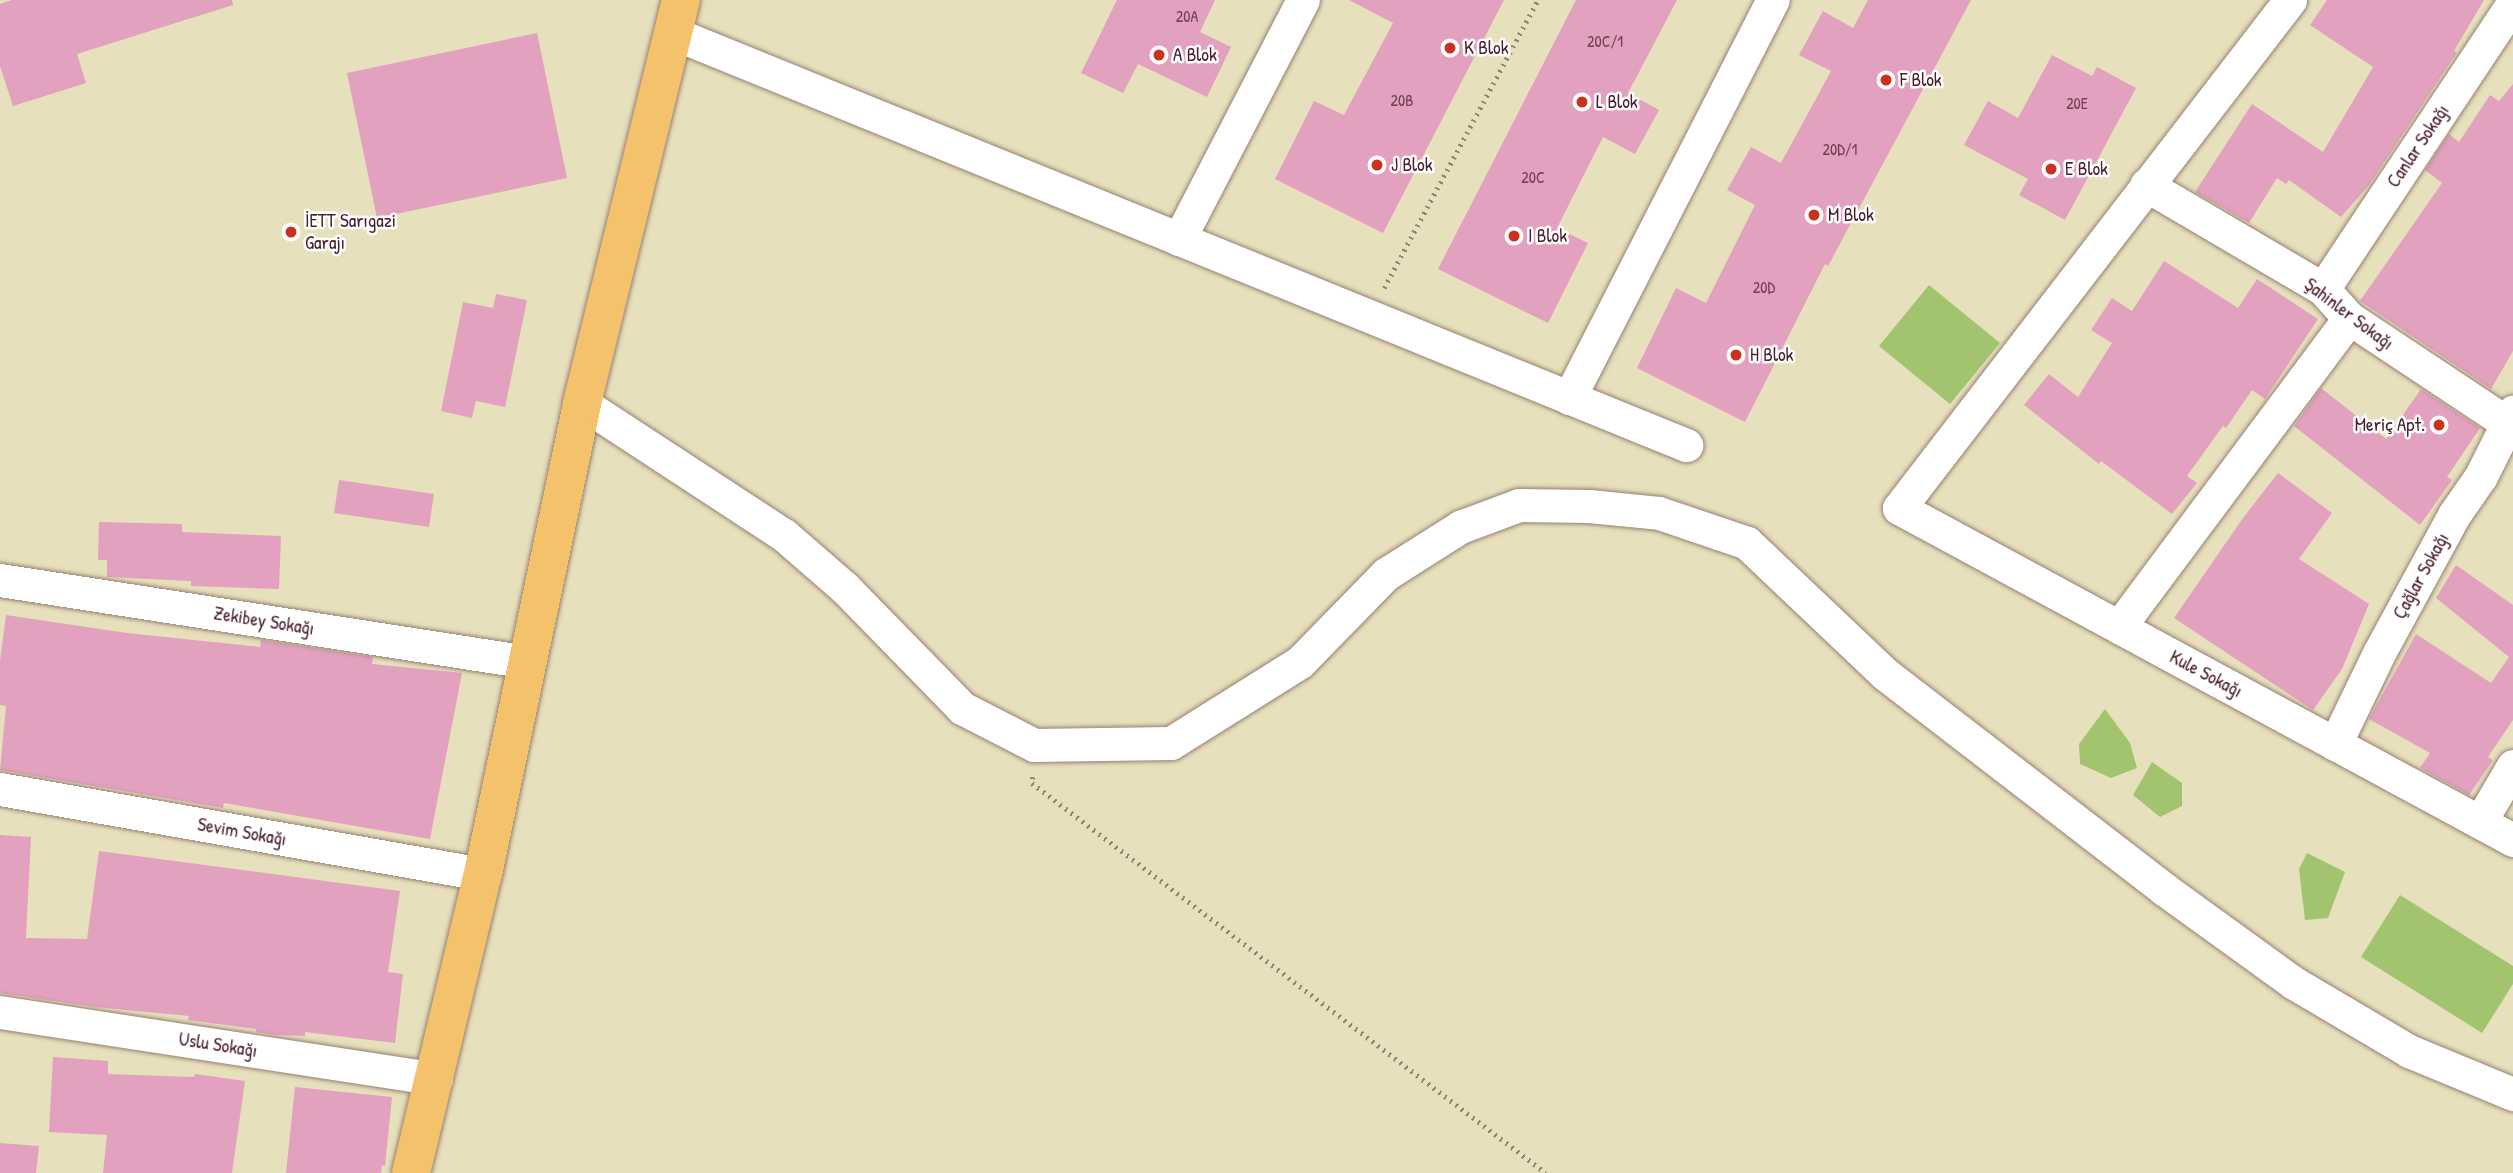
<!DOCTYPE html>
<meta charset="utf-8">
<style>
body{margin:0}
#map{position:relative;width:2513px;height:1173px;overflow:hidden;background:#e7e0bc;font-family:"Patrick Hand",sans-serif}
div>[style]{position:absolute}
.green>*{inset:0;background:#a2c46e}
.building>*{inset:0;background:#e2a1be}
.path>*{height:4.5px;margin-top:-2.25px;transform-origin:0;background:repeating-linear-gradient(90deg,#988074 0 2px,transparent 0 7px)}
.roads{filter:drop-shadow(0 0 2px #988074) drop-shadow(0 0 2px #988074)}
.minor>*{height:33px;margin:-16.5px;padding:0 16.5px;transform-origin:16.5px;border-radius:16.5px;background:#fff}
.major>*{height:38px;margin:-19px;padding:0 19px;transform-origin:19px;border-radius:19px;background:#f4c26a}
.dots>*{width:19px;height:19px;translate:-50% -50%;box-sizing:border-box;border:4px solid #fff;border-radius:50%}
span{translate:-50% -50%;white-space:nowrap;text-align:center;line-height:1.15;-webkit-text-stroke:5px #fff;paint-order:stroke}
.number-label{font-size:16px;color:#704050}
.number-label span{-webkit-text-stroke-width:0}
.poi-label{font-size:19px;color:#4a1f2b}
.left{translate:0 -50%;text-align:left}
.right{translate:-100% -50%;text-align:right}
.street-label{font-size:19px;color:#4a1f2b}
</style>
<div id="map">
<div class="green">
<i style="clip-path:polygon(1929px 285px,2000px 343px,1950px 404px,1879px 346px)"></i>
<i style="clip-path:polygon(2105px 709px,2130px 743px,2137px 768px,2111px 778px,2080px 764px,2079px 744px)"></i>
<i style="clip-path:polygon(2152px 762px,2182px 783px,2182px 806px,2160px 817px,2133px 795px)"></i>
<i style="clip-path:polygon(2307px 853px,2345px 872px,2328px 918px,2305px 920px,2299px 869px)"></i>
<i style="clip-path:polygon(2400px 895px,2513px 966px,2513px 984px,2482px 1033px,2361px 957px)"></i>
</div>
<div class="building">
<i style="clip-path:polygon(12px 0,232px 0,233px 5px,77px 54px,86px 83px,13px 106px,0 66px,0 4px)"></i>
<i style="clip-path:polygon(1117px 0,1215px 0,1200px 32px,1231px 47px,1207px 97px,1138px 64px,1123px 93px,1081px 73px)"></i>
<i style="clip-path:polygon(1349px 0,1504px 0,1383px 233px,1275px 179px,1314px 101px,1344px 115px,1393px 23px)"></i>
<i style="clip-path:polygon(1576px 0,1677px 0,1628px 93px,1659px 110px,1635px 154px,1603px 137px,1557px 228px,1588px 243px,1548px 323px,1438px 269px)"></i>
<i style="clip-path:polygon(1868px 0,1971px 0,1828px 266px,1825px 264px,1745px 422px,1637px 368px,1676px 288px,1706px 303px,1755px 205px,1727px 190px,1751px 147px,1781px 163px,1831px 71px,1799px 55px,1823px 11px,1853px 28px)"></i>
<i style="clip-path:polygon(2327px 0,2484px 0,2454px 51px,2457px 52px,2369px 185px,2341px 217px,2289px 180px,2286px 184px,2277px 178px,2249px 223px,2195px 192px,2252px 104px,2323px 152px,2373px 67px,2310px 25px)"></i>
<i style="clip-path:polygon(537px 33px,567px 178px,377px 218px,347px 73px)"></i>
<i style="clip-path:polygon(2052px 55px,2092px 76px,2097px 67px,2136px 88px,2065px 220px,2019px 195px,2028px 179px,1964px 145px,1988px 101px,2018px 118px)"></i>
<i style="clip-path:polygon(2513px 84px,2513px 351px,2491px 389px,2360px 301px,2442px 183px,2425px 170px,2449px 134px,2459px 142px,2490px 95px,2499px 101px)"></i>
<i style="clip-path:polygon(2164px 261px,2238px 308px,2257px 279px,2318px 319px,2265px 399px,2252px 390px,2226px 428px,2223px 426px,2187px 476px,2197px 483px,2172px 514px,2101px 461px,2099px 464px,2024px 405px,2049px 374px,2078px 397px,2112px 343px,2091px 330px,2112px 298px,2132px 311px)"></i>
<i style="clip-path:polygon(496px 294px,527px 300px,505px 407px,476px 401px,472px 418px,441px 411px,463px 302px,493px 308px)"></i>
<i style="clip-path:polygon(2321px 388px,2386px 439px,2421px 389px,2480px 428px,2447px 477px,2452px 480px,2420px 525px,2294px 426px)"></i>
<i style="clip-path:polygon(2278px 473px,2332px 513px,2299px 559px,2369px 604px,2342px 669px,2313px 710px,2174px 618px,2243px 518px)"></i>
<i style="clip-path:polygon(339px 480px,434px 494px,429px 527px,334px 513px)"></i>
<i style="clip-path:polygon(99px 522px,182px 524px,182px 532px,281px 536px,279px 589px,191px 586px,191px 581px,107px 577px,107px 560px,98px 560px)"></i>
<i style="clip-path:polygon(2456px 565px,2513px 605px,2513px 720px,2488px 757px,2493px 760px,2469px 795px,2420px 768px,2430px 753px,2369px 719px,2416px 634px,2491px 683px,2509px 657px,2436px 598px)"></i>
<i style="clip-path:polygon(6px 615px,127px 633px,260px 647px,261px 640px,373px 657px,372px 664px,462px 673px,430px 839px,224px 803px,223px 808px,0 770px,6px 706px,0 705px,0 661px)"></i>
<i style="clip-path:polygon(0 835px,31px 837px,26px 938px,87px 939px,99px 851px,400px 891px,388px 972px,403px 974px,395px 1043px,305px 1032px,305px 1036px,277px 1035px,256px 1032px,256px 1029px,188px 1020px,189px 1016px,95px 1007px,0 993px)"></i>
<i style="clip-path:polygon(53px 1057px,108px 1061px,108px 1074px,194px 1077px,195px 1074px,245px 1081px,232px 1173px,103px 1173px,107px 1135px,49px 1132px)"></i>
<i style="clip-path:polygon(295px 1087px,392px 1097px,385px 1166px,382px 1165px,381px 1173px,286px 1173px)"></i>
<i style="clip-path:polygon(0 1143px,39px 1146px,36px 1173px,0 1173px)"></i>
</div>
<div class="path">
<i style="left:1384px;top:288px;width:327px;rotate:-61.9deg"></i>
<i style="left:1033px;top:777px;width:6px;rotate:99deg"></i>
<i style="left:1032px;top:783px;width:645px;rotate:37.19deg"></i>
</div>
<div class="roads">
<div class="minor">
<i style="left:2290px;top:0;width:641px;rotate:127.58deg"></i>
<i style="left:1899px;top:508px;width:698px;rotate:28.4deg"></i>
<i style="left:673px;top:33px;width:1094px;rotate:22.13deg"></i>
<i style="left:2146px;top:185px;width:205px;rotate:30.4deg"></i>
<i style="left:2323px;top:289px;width:39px;rotate:48deg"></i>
<i style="left:2349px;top:318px;width:197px;rotate:33.6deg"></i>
<i style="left:1179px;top:239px;width:269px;rotate:-62.6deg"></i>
<i style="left:2323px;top:289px;width:343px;rotate:-56.4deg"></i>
<i style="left:1569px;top:398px;width:447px;rotate:-62.9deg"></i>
<i style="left:582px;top:403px;width:241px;rotate:33.2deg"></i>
<i style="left:784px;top:535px;width:81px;rotate:41deg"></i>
<i style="left:845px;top:588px;width:168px;rotate:45.7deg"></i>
<i style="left:962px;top:708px;width:81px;rotate:27.2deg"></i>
<i style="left:1034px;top:745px;width:137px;rotate:-0.8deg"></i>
<i style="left:1171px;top:743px;width:152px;rotate:-32.1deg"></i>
<i style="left:1300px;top:662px;width:123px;rotate:-45.7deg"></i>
<i style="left:1386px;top:574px;width:88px;rotate:-32.4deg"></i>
<i style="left:1460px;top:527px;width:63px;rotate:-20.4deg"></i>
<i style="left:1519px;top:505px;width:70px;rotate:0.8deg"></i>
<i style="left:1589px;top:506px;width:70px;rotate:5.7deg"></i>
<i style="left:1659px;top:513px;width:93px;rotate:18.8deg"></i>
<i style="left:1747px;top:543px;width:190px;rotate:43.5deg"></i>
<i style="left:1885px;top:674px;width:352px;rotate:37.6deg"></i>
<i style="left:2164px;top:889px;width:160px;rotate:35.9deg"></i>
<i style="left:2294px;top:983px;width:134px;rotate:30.6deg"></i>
<i style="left:2409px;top:1051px;width:113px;rotate:22.5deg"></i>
<i style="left:0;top:580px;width:534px;rotate:8.83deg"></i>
<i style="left:2119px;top:627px;width:385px;rotate:-53.3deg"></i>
<i style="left:2335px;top:744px;width:101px;rotate:-64.2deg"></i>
<i style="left:2379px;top:653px;width:157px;rotate:-61.5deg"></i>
<i style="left:2454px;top:515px;width:47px;rotate:-55.3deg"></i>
<i style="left:2481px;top:476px;width:72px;rotate:-63.4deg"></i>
<i style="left:0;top:789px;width:490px;rotate:10deg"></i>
<i style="left:2480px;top:822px;width:65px;rotate:-59.5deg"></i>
<i style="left:0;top:1012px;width:441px;rotate:8.7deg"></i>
</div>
<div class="major">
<i style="left:411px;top:1173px;width:308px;rotate:-76.5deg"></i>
<i style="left:483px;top:874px;width:481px;rotate:-78.1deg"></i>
<i style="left:582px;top:403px;width:415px;rotate:-76.2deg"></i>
</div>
</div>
<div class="dots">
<i style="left:1450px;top:48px;background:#c8321e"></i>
<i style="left:1159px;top:55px;background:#c8321e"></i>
<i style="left:1886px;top:80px;background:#c8321e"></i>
<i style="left:1582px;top:102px;background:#c8321e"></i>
<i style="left:1377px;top:165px;background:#c8321e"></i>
<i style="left:2051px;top:169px;background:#c8321e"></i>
<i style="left:1814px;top:215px;background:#c8321e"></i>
<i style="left:291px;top:232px;background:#c8321e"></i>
<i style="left:1514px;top:236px;background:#c8321e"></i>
<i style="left:1736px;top:355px;background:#c8321e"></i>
<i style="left:2439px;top:425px;background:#c8321e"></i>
</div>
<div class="number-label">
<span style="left:1187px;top:16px">20A</span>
<span style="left:1605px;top:41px">20C/1</span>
<span style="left:1402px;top:100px">20B</span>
<span style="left:2077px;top:103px">20E</span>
<span style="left:1840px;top:149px">20D/1</span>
<span style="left:1533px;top:177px">20C</span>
<span style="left:1764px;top:287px">20D</span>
</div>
<div class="poi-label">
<span class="left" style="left:1464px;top:48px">K Blok</span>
<span class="left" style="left:1173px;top:55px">A Blok</span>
<span class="left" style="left:1900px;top:80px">F Blok</span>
<span class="left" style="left:1596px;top:102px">L Blok</span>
<span class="left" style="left:1391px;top:165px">J Blok</span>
<span class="left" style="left:2065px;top:169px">E Blok</span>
<span class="left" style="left:1828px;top:215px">M Blok</span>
<span class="left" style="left:305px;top:232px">İETT Sarıgazi<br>Garajı</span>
<span class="left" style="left:1528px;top:236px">I Blok</span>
<span class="left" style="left:1750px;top:355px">H Blok</span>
<span class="right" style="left:2425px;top:425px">Meriç Apt.</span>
</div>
<div class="street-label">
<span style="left:2418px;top:146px;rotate:-56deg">Canlar Sokağı</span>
<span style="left:2349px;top:314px;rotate:37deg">Şahinler Sokağı</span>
<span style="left:2421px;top:576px;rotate:-61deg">Çağlar Sokağı</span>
<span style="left:264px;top:621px;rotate:9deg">Zekibey Sokağı</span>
<span style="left:2206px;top:674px;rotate:28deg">Kule Sokağı</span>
<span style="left:242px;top:832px;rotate:10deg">Sevim Sokağı</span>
<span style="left:218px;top:1045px;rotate:9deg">Uslu Sokağı</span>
</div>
</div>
